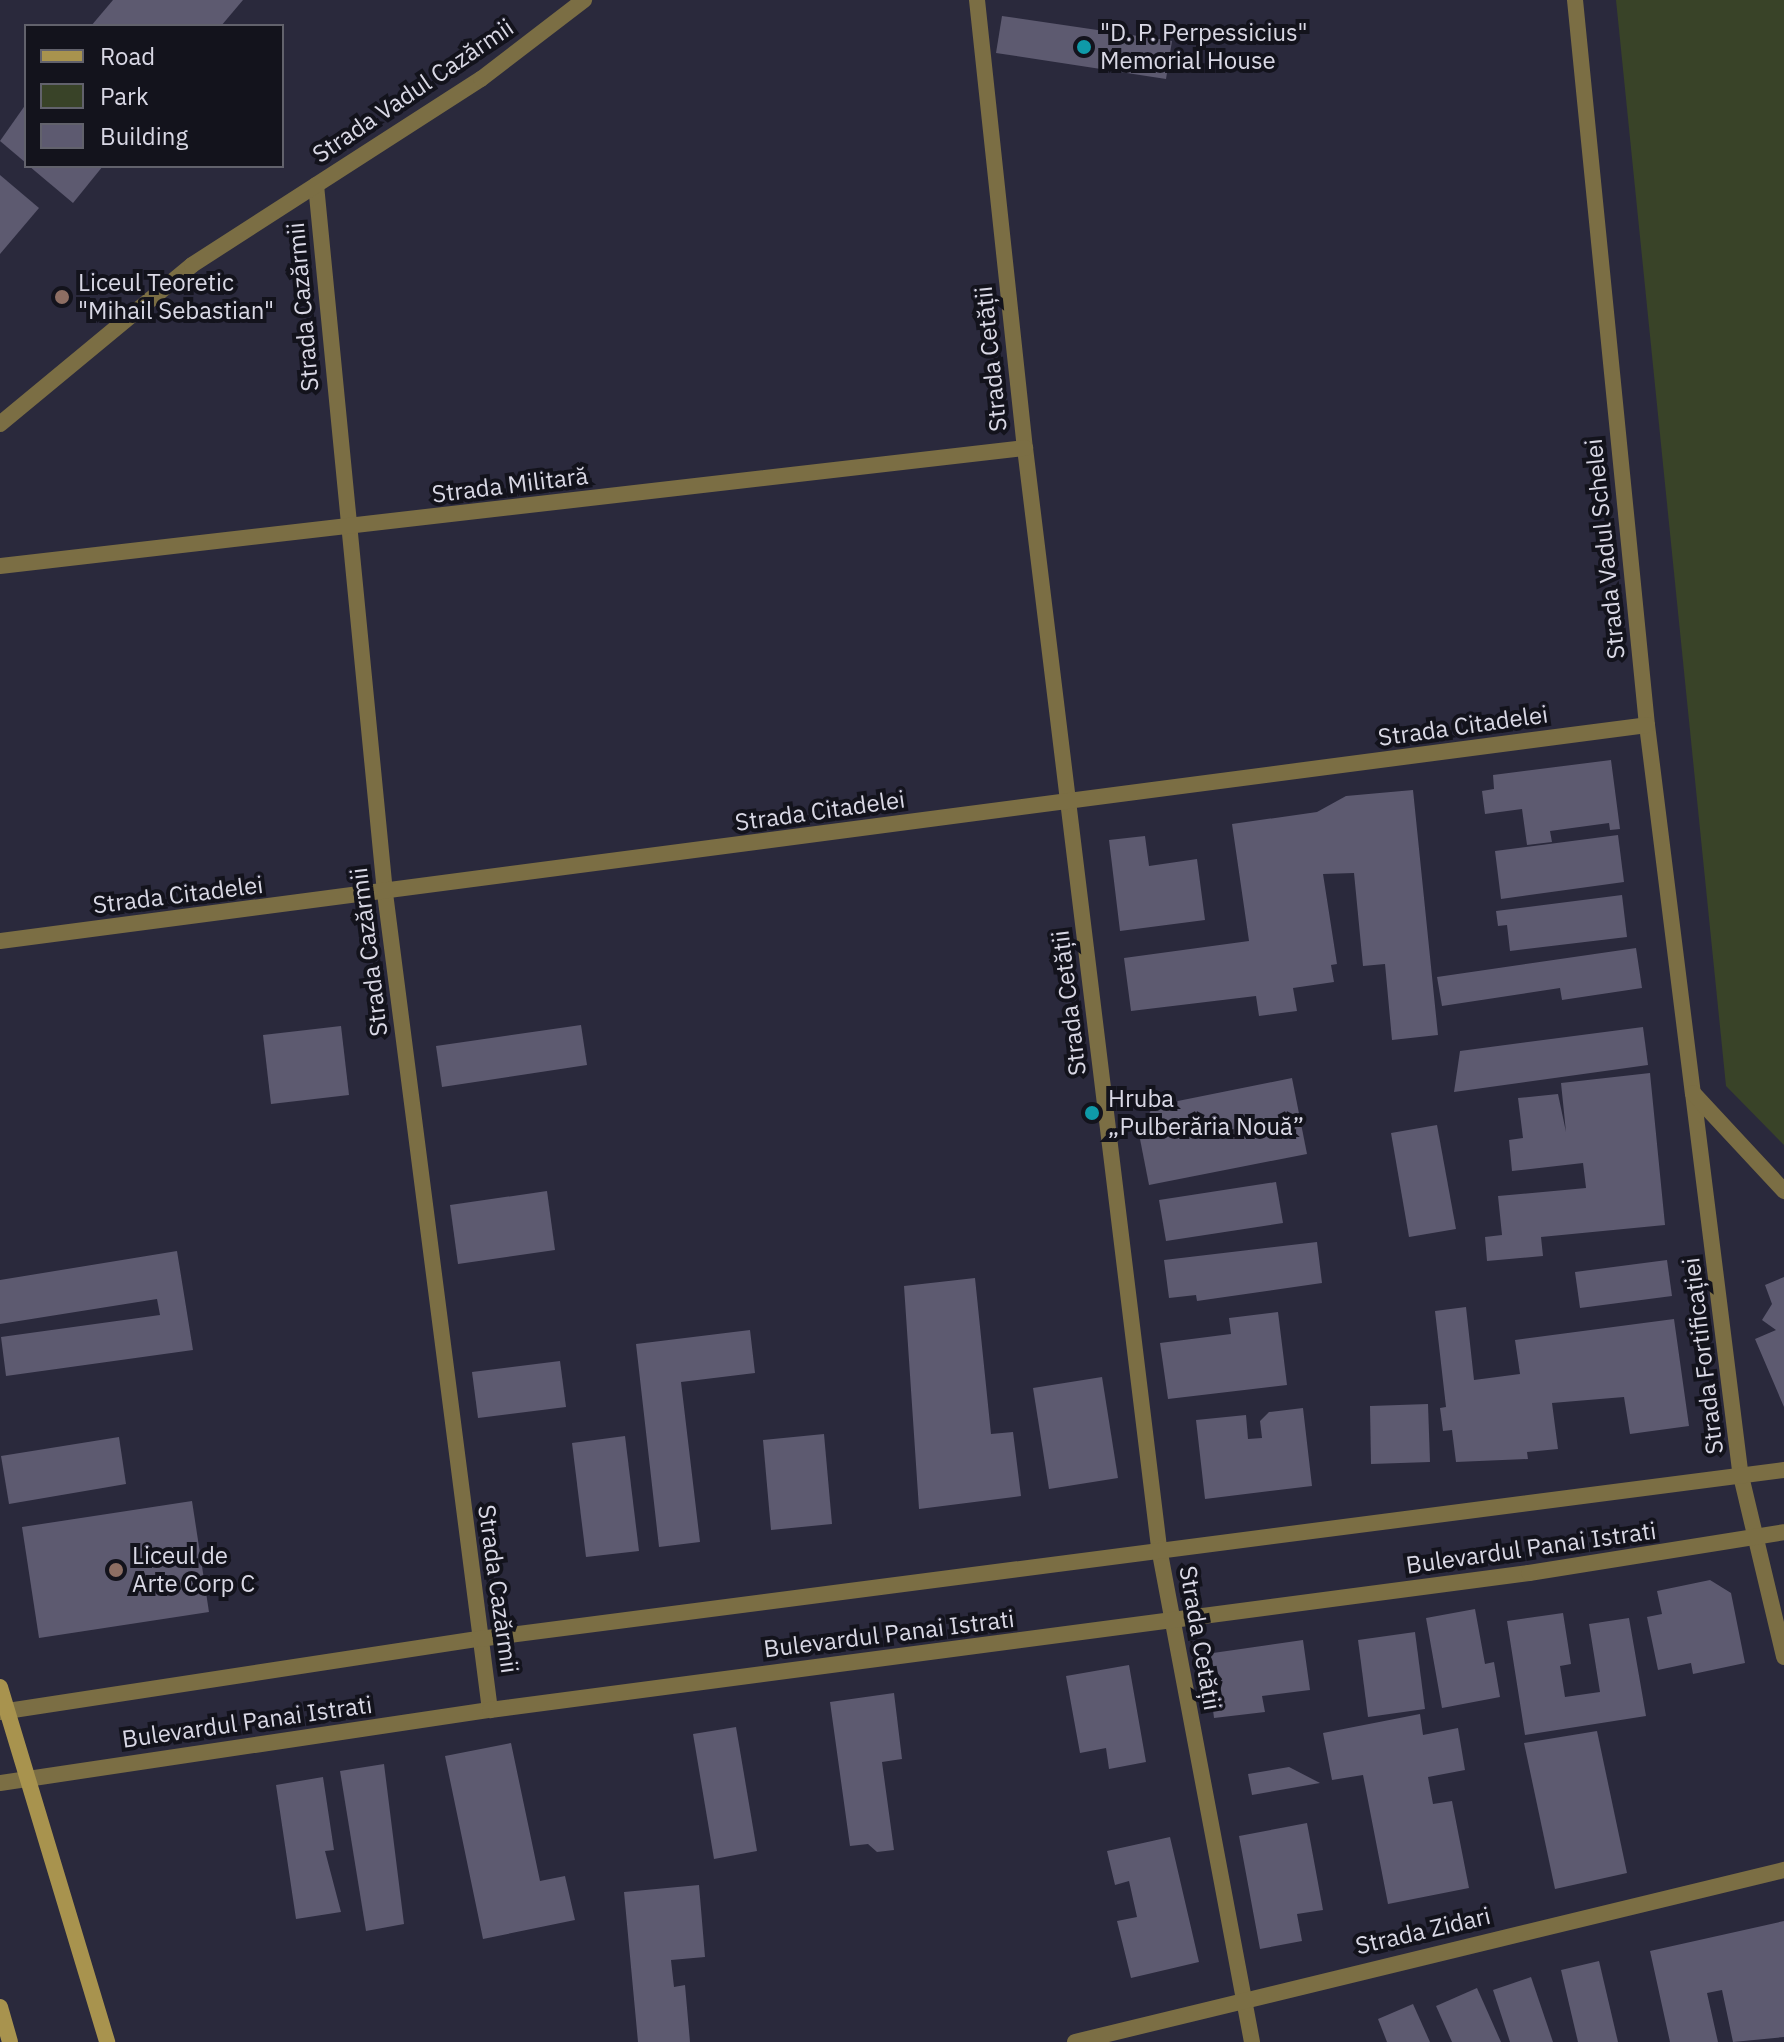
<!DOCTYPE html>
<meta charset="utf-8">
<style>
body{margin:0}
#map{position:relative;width:1784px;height:2042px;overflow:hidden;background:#2a293c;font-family:"IBM Plex Sans",sans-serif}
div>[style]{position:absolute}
.green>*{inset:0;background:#394328}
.building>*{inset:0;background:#5d5a70}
.minor>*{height:16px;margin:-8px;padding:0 8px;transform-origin:8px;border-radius:8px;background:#7b6e44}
.secondary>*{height:16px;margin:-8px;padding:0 8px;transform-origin:8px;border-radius:8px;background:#a8934e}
.dots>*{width:22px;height:22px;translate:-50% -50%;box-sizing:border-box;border:4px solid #13131c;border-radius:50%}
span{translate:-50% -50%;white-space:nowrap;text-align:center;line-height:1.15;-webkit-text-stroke:8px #13131c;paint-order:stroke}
.poi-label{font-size:24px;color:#d9d8e5}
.left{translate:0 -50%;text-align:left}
.street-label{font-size:24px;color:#d9d8e5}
.legend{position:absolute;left:24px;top:24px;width:260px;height:144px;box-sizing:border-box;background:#13131c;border:2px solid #62626c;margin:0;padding:10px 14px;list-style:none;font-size:24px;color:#d9d8e5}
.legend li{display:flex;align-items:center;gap:16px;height:40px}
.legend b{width:40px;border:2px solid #62626c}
</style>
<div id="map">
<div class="green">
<i style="clip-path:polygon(1616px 0,1784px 0,1784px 1145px,1726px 1086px)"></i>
</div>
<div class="building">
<i style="clip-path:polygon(113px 0,243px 0,221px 26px,91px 26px)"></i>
<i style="clip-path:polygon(1002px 16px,1172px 41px,1166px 79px,996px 53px)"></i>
<i style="clip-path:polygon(26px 104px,26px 163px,0 141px)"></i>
<i style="clip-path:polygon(29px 166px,103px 166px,73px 203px)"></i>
<i style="clip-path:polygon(0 175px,39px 208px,0 254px)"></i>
<i style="clip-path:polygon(1611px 760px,1620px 829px,1610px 830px,1609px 823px,1550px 831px,1552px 842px,1527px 845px,1522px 809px,1485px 814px,1482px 791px,1494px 789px,1493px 775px)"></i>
<i style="clip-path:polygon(1413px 790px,1438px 1035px,1392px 1040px,1385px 964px,1363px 966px,1354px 873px,1323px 874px,1337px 964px,1331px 965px,1334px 982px,1293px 988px,1297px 1011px,1259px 1016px,1256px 996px,1131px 1011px,1124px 958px,1249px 941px,1232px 824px,1317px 812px,1346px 796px)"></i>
<i style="clip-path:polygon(1618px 835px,1624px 882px,1501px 899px,1495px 851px)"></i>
<i style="clip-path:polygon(1145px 836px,1149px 866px,1197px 859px,1205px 920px,1120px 931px,1109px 840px)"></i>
<i style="clip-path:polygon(1622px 895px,1627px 937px,1510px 951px,1507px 925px,1498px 926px,1496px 911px)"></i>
<i style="clip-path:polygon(1636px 948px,1642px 988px,1562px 1000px,1560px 988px,1442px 1006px,1437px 977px)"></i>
<i style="clip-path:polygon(581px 1025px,587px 1065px,442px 1087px,436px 1046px)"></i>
<i style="clip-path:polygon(341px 1026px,349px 1095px,271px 1104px,263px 1035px)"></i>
<i style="clip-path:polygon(1643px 1027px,1648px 1065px,1454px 1092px,1460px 1051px)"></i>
<i style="clip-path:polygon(1650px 1073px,1665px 1225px,1541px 1237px,1543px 1256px,1487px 1261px,1485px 1237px,1502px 1235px,1498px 1196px,1586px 1188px,1583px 1163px,1512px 1171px,1509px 1140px,1523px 1138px,1518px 1098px,1558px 1094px,1566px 1132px,1561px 1083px)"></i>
<i style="clip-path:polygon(1292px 1078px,1307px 1154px,1149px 1185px,1139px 1134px,1153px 1106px)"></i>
<i style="clip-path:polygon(1437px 1125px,1456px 1229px,1409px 1237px,1391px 1133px)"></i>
<i style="clip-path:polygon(1276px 1182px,1283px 1223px,1166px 1241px,1159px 1200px)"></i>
<i style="clip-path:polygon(547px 1191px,555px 1250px,458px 1264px,450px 1205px)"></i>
<i style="clip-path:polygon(1317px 1242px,1322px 1283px,1197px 1301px,1196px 1295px,1169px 1298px,1164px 1260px)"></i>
<i style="clip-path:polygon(177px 1251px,193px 1350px,6px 1376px,1px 1337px,160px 1315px,157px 1299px,0 1324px,0 1280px)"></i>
<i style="clip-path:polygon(1667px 1260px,1672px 1296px,1580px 1308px,1575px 1272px)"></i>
<i style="clip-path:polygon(1784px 1277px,1784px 1407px,1755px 1339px,1776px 1330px,1762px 1320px,1772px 1304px,1765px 1285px)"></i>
<i style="clip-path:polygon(975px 1278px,991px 1434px,1013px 1432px,1021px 1496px,919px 1509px,904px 1286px)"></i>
<i style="clip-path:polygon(1466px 1307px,1474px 1380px,1520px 1374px,1515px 1340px,1674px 1319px,1689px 1426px,1630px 1434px,1624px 1397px,1552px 1403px,1558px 1449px,1527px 1452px,1528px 1459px,1456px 1462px,1452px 1430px,1443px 1431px,1440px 1408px,1446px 1407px,1435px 1311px)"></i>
<i style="clip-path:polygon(1278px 1312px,1287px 1385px,1168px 1399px,1160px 1343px,1231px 1334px,1229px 1318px)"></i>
<i style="clip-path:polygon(750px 1330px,755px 1373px,681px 1382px,700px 1542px,659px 1547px,636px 1344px)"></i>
<i style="clip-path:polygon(560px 1361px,566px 1407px,478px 1418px,472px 1372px)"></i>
<i style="clip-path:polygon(1102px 1377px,1118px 1478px,1049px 1489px,1033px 1388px)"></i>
<i style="clip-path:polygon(1428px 1404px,1430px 1462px,1371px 1464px,1370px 1406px)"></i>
<i style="clip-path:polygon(1303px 1408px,1312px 1486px,1205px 1499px,1196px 1420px,1246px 1415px,1248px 1439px,1262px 1438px,1260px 1421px,1269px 1412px)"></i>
<i style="clip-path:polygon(824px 1434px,832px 1524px,771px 1530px,763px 1440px)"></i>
<i style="clip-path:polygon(625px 1436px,639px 1551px,586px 1557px,572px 1443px)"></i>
<i style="clip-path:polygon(119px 1437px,126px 1484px,9px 1504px,1px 1456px)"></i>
<i style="clip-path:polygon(192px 1501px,209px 1612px,39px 1638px,22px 1527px)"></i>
<i style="clip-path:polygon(1710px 1580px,1731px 1593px,1745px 1663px,1693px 1674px,1691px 1663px,1658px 1670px,1647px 1617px,1662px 1614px,1657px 1591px)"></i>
<i style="clip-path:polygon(1475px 1609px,1485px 1664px,1494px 1662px,1500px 1697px,1442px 1708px,1426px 1618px)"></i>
<i style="clip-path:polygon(1563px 1613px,1571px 1664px,1560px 1666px,1565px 1697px,1600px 1692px,1589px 1624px,1629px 1618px,1646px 1716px,1525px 1735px,1507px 1621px)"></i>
<i style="clip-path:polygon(1415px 1632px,1425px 1709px,1368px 1717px,1358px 1640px)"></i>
<i style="clip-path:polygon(1303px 1640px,1310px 1690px,1262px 1696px,1265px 1712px,1214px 1718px,1206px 1654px)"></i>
<i style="clip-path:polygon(1129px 1665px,1146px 1762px,1109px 1769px,1106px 1748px,1080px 1753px,1066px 1676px)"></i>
<i style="clip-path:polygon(894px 1693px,902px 1759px,882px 1762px,894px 1850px,877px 1852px,868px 1844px,850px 1846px,830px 1702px)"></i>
<i style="clip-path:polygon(1420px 1714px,1423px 1735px,1458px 1728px,1465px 1770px,1428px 1777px,1433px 1804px,1452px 1801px,1469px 1888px,1388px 1904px,1363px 1775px,1332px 1780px,1323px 1733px)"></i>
<i style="clip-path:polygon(736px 1727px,757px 1851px,714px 1859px,693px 1734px)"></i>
<i style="clip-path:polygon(1597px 1731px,1627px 1873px,1555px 1889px,1524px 1743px)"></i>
<i style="clip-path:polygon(511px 1743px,540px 1881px,565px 1876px,575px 1920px,483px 1939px,445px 1756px)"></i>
<i style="clip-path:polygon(384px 1764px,404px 1924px,366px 1931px,340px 1771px)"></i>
<i style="clip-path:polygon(1289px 1767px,1320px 1783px,1252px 1795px,1248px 1774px)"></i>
<i style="clip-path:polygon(323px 1777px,334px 1850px,325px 1851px,341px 1912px,296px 1919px,276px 1785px)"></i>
<i style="clip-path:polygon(1307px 1823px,1323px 1910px,1297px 1914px,1302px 1941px,1260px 1949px,1239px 1836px)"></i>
<i style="clip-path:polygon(1170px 1837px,1199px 1962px,1131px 1978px,1117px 1921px,1137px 1917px,1129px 1881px,1115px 1885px,1107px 1851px)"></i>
<i style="clip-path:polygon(699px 1885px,705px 1957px,671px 1960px,674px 1987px,685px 1985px,690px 2042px,638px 2042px,624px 1892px)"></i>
<i style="clip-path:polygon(1784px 1921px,1784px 2037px,1733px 2042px,1722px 1990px,1707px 1993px,1718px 2042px,1670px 2042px,1650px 1951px)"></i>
<i style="clip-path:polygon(1599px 1961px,1618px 2042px,1578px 2042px,1561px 1970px)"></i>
<i style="clip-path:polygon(1531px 1977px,1553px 2042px,1510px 2042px,1493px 1990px)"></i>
<i style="clip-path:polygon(1477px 1988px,1501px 2042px,1452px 2042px,1436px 2006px)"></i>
<i style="clip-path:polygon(1413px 2004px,1430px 2042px,1387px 2042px,1378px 2019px)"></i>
</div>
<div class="minor">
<i style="left:977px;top:0;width:451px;rotate:83.9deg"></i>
<i style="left:1025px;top:448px;width:1108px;rotate:83.05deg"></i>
<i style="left:1159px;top:1548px;width:503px;rotate:79.34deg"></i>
<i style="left:1575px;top:0;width:729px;rotate:84.33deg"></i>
<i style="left:1647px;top:725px;width:371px;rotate:82.9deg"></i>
<i style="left:1693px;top:1093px;width:386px;rotate:82.9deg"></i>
<i style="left:1741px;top:1476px;width:186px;rotate:76.6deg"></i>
<i style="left:316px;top:185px;width:711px;rotate:84.43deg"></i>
<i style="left:385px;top:893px;width:824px;rotate:82.68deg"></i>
<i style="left:0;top:424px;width:249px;rotate:-39.6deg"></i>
<i style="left:192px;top:265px;width:344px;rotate:-32.8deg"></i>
<i style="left:481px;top:79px;width:130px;rotate:-37.5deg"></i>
<i style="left:0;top:566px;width:1032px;rotate:-6.57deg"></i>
<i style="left:0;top:941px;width:1661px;rotate:-7.47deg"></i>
<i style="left:1693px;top:1093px;width:134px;rotate:47.1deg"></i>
<i style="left:0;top:1712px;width:485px;rotate:-8.7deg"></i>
<i style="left:479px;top:1639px;width:1316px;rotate:-7.38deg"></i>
<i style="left:0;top:1783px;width:495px;rotate:-8.5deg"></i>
<i style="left:490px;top:1710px;width:1048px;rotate:-7.51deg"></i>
<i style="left:1529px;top:1573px;width:258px;rotate:-9.1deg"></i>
<i style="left:1075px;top:2042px;width:730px;rotate:-13.64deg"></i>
</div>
<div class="secondary">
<i style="left:0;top:1687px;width:371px;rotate:73.2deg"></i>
<i style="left:0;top:2007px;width:36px;rotate:74deg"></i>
</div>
<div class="dots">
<i style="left:1084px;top:47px;background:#0f9aa8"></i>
<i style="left:62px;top:297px;background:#8d6e63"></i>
<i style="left:1092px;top:1113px;background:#0f9aa8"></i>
<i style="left:116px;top:1570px;background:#8d6e63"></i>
</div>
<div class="poi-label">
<span class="left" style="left:1100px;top:47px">"D. P. Perpessicius"<br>Memorial House</span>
<span class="left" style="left:78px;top:297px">Liceul Teoretic<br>"Mihail Sebastian"</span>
<span class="left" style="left:1108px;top:1113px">Hruba<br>„Pulberăria Nouă”</span>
<span class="left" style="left:132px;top:1570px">Liceul de<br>Arte Corp C</span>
</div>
<div class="street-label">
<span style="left:413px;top:91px;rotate:-34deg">Strada Vadul Cazărmii</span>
<span style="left:303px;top:307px;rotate:-95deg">Strada Cazărmii</span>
<span style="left:991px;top:359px;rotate:-96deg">Strada Cetății</span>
<span style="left:510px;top:485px;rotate:-7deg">Strada Militară</span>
<span style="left:1605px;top:549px;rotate:-96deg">Strada Vadul Schelei</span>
<span style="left:1463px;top:726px;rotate:-8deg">Strada Citadelei</span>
<span style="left:820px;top:811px;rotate:-8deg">Strada Citadelei</span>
<span style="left:178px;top:895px;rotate:-7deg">Strada Citadelei</span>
<span style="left:369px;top:952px;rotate:-97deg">Strada Cazărmii</span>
<span style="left:1069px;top:1003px;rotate:-97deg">Strada Cetății</span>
<span style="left:1703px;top:1356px;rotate:-97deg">Strada Fortificației</span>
<span style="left:1531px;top:1548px;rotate:-8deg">Bulevardul Panai Istrati</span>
<span style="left:498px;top:1589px;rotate:82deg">Strada Cazărmii</span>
<span style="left:889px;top:1634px;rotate:-7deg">Bulevardul Panai Istrati</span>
<span style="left:1200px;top:1638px;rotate:80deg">Strada Cetății</span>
<span style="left:247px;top:1722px;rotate:-8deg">Bulevardul Panai Istrati</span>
<span style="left:1423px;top:1931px;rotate:-13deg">Strada Zidari</span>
</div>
<ul class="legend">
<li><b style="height:10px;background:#a8934e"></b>Road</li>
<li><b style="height:22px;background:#394328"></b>Park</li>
<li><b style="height:22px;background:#5d5a70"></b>Building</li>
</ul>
</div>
